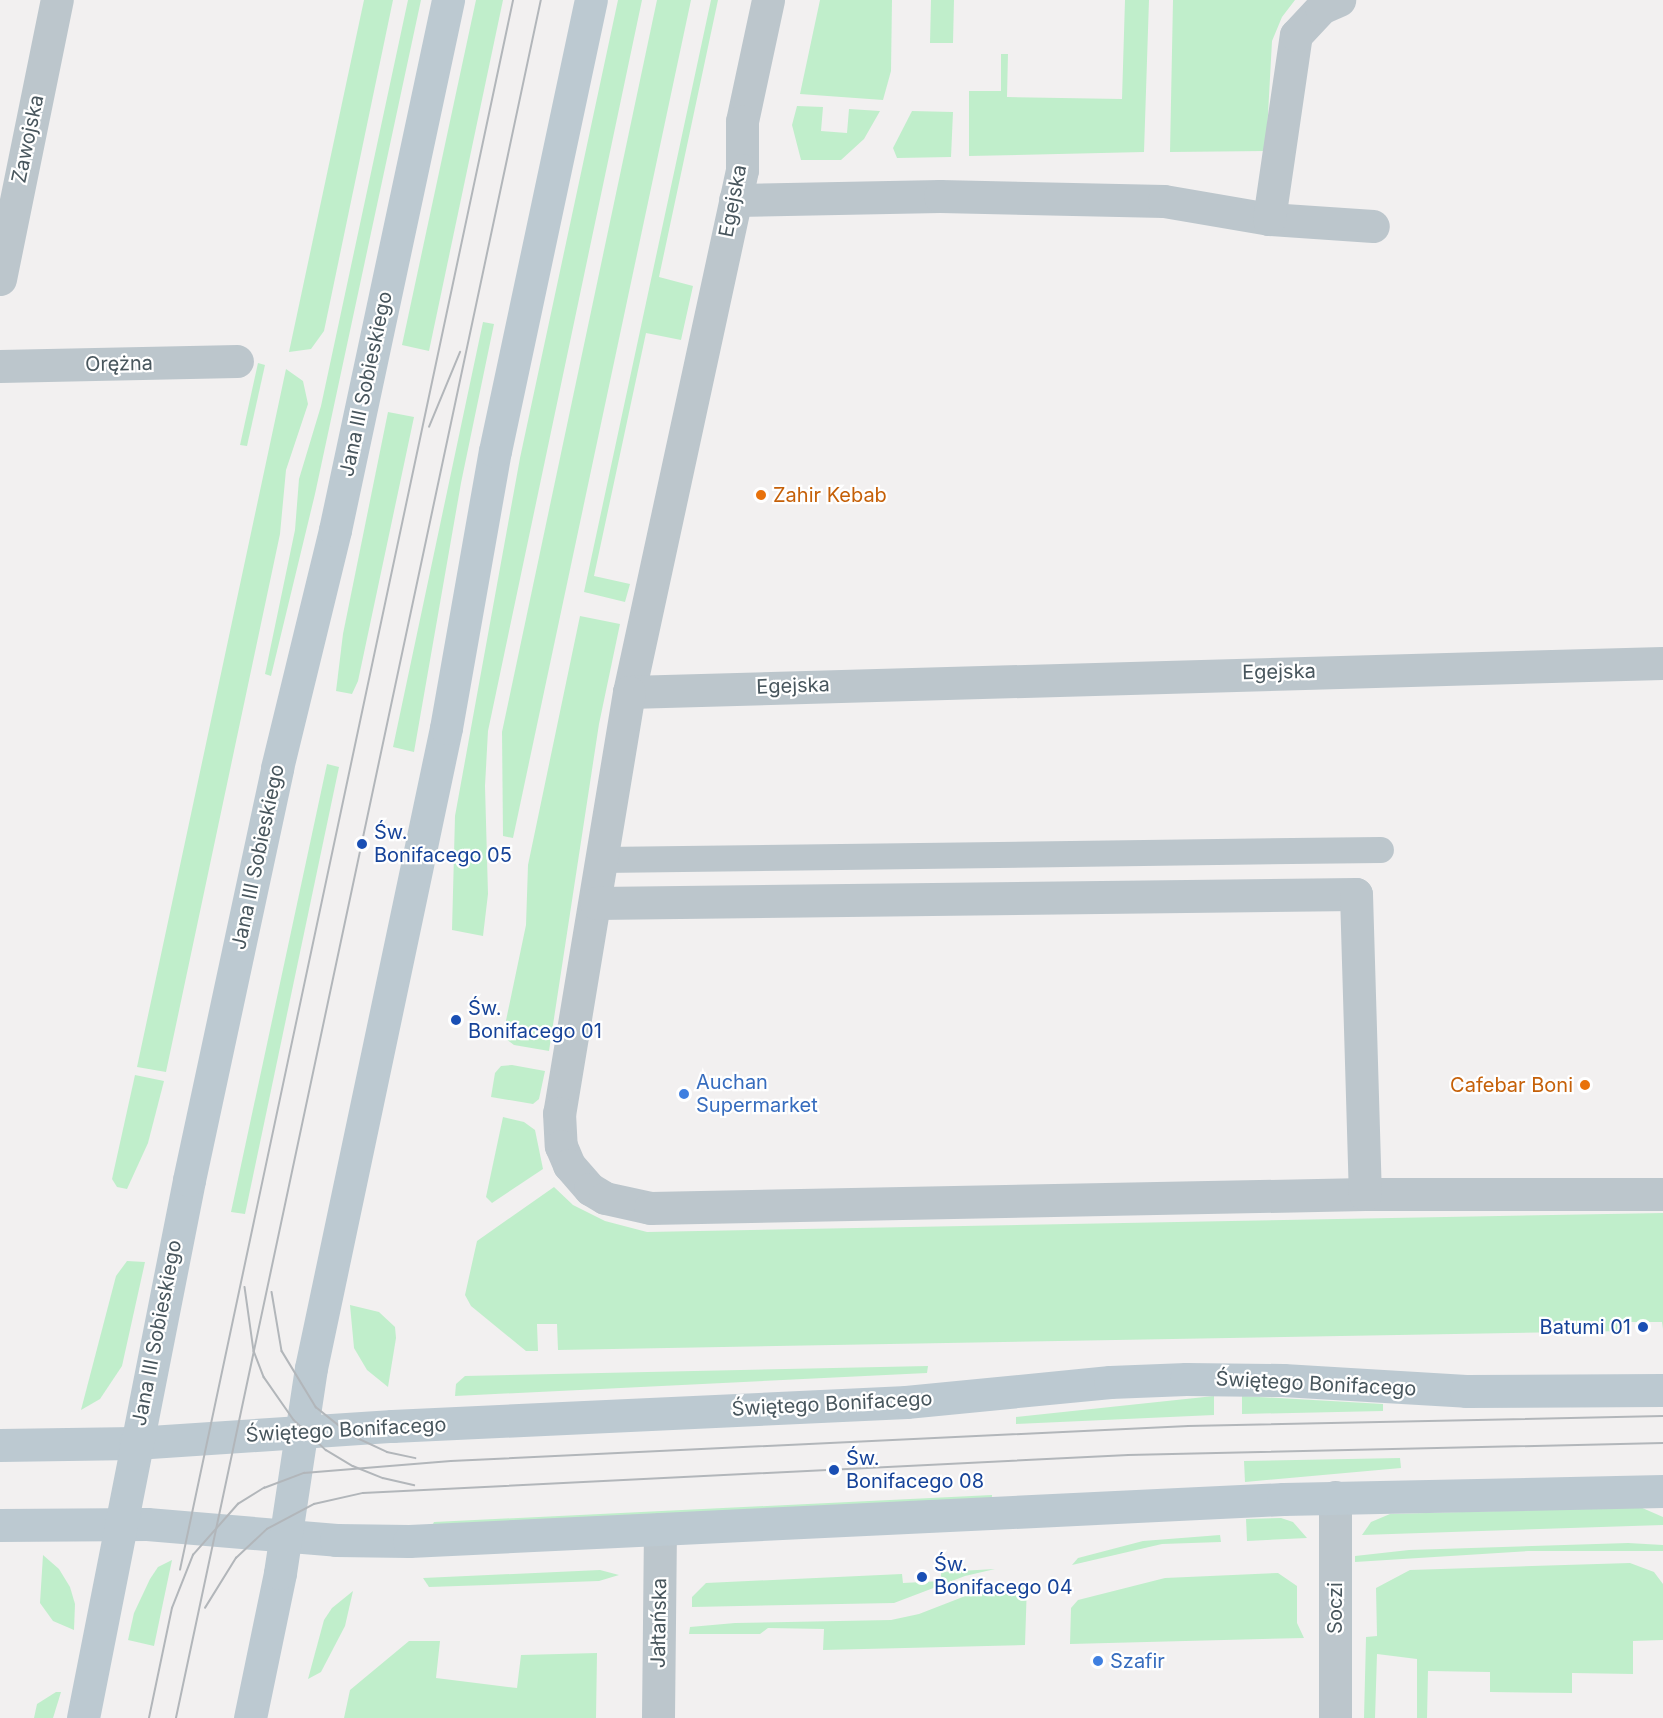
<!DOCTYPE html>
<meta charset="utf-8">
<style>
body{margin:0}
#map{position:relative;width:1663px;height:1718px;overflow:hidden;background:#f2f0f0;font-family:Inter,sans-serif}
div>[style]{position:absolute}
.green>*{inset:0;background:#c0eecb}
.lane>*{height:26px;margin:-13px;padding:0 13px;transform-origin:13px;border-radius:13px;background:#bcc6cc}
.street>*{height:33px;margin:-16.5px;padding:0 16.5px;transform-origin:16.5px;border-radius:16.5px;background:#bcc6cc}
.secondary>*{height:33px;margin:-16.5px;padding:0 16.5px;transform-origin:16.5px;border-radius:16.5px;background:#bcc9d1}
.tram>*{height:1.5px;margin:-0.75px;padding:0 0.75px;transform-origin:0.75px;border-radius:0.75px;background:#b2b6ba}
.dots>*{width:16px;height:16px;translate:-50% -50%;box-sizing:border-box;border:3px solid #fff;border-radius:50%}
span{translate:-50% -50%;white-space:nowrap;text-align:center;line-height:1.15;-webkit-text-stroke:4.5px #fff;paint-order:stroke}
.street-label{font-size:20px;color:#48565d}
.food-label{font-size:20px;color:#c56008}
.left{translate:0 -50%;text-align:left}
.right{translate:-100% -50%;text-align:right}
.transit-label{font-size:20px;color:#164399}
.shop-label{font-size:20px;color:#366cbe}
</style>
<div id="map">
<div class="green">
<i style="clip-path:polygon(364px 0,393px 0,324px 331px,311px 349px,289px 352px)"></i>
<i style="clip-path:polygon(408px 0,421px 0,315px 494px,271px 676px,265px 674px,295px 530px,299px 479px,321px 406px)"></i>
<i style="clip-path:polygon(476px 0,503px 0,429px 351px,402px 345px)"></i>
<i style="clip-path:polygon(618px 0,642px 0,488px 731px,485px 786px,488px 894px,483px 936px,452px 930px,455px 816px,520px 458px)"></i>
<i style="clip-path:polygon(657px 0,691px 0,513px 838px,503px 836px,502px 732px)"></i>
<i style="clip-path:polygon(711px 0,718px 0,659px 277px,693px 286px,681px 340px,646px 333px,594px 576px,630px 584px,625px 602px,584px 592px)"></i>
<i style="clip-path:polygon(820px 0,892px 0,891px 71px,883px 100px,800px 94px)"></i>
<i style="clip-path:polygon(931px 0,954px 0,953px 43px,930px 43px)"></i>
<i style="clip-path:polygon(1125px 0,1149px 0,1144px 152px,969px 156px,969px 91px,1001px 91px,1001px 54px,1008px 54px,1007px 97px,1122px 99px)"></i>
<i style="clip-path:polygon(1173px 0,1295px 0,1282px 17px,1272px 41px,1266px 151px,1170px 152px)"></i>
<i style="clip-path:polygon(797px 106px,823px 107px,821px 131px,847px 133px,849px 109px,880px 111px,864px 139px,841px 160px,801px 160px,792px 125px)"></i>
<i style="clip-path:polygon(912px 111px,953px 112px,951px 157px,897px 158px,893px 148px)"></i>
<i style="clip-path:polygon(483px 322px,494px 324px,461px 483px,414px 752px,393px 747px)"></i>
<i style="clip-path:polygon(258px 363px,265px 365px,247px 446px,240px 445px)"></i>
<i style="clip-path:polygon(286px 369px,303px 381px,308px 404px,286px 470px,280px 534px,166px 1072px,137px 1067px)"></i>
<i style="clip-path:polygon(388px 412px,414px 417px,358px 681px,352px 694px,336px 691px,343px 634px)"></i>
<i style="clip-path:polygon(580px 616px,620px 624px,599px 724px,549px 1051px,514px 1045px,506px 1039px,504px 1030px,526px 925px,528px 865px)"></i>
<i style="clip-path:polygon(327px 764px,339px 767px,245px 1214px,231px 1212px)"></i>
<i style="clip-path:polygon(512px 1065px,545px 1071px,539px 1099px,533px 1104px,491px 1097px,495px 1073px,501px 1066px)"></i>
<i style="clip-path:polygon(135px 1075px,164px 1081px,148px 1143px,127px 1189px,117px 1187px,112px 1179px)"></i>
<i style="clip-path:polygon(503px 1117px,524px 1122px,535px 1130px,543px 1169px,492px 1203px,486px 1197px)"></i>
<i style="clip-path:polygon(554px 1187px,573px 1205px,605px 1221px,647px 1232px,1663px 1213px,1663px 1329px,1662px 1322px,1623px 1322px,1623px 1331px,558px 1350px,557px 1324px,537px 1324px,538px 1351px,526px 1351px,471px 1306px,465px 1295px,477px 1241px)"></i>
<i style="clip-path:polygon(127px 1261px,145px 1262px,122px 1366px,100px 1399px,81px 1410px,116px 1276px)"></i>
<i style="clip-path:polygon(350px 1305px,379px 1312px,395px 1327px,396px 1338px,388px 1387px,367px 1370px,354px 1348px)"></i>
<i style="clip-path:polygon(928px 1366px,927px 1373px,455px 1396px,456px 1384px,465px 1376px)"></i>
<i style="clip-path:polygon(1214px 1396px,1214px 1415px,1016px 1424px,1016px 1417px)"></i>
<i style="clip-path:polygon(1242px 1396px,1383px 1404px,1383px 1411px,1242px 1414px)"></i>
<i style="clip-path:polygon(1400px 1458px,1401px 1468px,1245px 1482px,1244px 1461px)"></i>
<i style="clip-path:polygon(992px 1495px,992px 1499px,432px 1526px,434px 1522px)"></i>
<i style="clip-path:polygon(1640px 1507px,1663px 1517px,1663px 1525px,1362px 1535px,1371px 1522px,1390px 1514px)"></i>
<i style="clip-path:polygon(1281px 1518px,1293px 1522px,1307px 1538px,1247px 1541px,1246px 1519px)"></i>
<i style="clip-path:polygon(1220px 1535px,1221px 1542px,1162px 1544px,1072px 1565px,1078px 1558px,1143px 1541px)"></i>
<i style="clip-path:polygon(1628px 1543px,1663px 1545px,1663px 1551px,1528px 1551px,1355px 1562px,1355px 1556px,1409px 1550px)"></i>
<i style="clip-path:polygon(43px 1555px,59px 1569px,70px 1587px,75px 1604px,74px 1630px,53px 1621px,40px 1603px)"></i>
<i style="clip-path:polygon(172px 1560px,154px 1646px,128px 1640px,134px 1613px,150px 1579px,158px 1567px)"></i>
<i style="clip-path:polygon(1630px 1563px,1654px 1572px,1663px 1584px,1663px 1640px,1633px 1641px,1633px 1674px,1572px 1673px,1572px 1693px,1490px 1692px,1490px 1672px,1428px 1671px,1427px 1718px,1417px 1718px,1417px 1659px,1377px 1654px,1375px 1718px,1364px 1718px,1366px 1637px,1377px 1636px,1376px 1588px,1410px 1570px)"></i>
<i style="clip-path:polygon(995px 1569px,965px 1576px,894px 1603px,692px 1607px,692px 1597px,706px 1583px,902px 1574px,903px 1583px,941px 1581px,941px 1572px)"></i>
<i style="clip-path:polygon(600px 1570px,619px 1575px,599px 1581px,429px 1587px,423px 1578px)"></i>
<i style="clip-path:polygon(1278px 1573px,1297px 1586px,1297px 1623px,1304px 1638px,1070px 1644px,1071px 1608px,1078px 1600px,1165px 1578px)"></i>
<i style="clip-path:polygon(1027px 1584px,1025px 1645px,823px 1650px,824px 1629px,768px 1628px,760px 1634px,689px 1634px,690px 1627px,735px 1623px,891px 1620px,919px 1614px,986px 1588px)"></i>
<i style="clip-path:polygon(353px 1591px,345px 1626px,321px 1672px,308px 1679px,324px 1620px,332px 1608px)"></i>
<i style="clip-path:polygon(409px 1641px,440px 1641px,436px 1678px,517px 1688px,521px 1655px,597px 1653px,596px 1718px,344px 1718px,350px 1690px)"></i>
<i style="clip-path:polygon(56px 1692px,61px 1692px,53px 1718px,34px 1718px,37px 1704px)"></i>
</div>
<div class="lane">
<i style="left:602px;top:860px;width:779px;rotate:-0.74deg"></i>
</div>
<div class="street">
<i style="left:768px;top:0;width:124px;rotate:102.1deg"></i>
<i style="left:742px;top:121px;width:49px;rotate:90deg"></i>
<i style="left:742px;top:170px;width:534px;rotate:102.21deg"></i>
<i style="left:629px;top:692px;width:1034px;rotate:-1.61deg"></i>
<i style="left:735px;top:200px;width:205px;rotate:-1.1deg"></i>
<i style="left:940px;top:196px;width:224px;rotate:1.3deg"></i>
<i style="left:1164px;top:201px;width:107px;rotate:9.7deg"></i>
<i style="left:1269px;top:219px;width:104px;rotate:3.9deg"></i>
<i style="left:1269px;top:219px;width:186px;rotate:-81.7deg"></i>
<i style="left:1296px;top:35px;width:37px;rotate:-47deg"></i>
<i style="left:1321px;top:8px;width:20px;rotate:-24deg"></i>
<i style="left:0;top:279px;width:285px;rotate:-78.5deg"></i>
<i style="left:0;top:366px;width:237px;rotate:-1.2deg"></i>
<i style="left:629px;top:692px;width:427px;rotate:99.4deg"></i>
<i style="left:559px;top:1113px;width:33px;rotate:87deg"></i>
<i style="left:561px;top:1146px;width:21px;rotate:67deg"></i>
<i style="left:569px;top:1165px;width:32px;rotate:49deg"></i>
<i style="left:590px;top:1189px;width:17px;rotate:31deg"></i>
<i style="left:605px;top:1198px;width:46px;rotate:12.5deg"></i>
<i style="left:650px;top:1208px;width:715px;rotate:-1.12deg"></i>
<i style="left:1365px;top:1194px;width:298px"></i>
<i style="left:596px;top:903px;width:760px;rotate:-0.68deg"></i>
<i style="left:1356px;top:894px;width:300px;rotate:88.3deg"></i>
<i style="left:1335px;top:1497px;width:221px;rotate:90deg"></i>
<i style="left:658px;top:1718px;width:189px;rotate:-89.4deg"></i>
</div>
<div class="secondary">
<i style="left:0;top:1445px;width:135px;rotate:-0.8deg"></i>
<i style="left:135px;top:1443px;width:258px;rotate:-3.8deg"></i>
<i style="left:392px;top:1426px;width:515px;rotate:-2.67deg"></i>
<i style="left:906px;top:1402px;width:205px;rotate:-5.6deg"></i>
<i style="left:1110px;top:1382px;width:76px;rotate:-2.3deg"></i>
<i style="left:1186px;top:1379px;width:97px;rotate:0.6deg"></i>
<i style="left:1283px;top:1380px;width:183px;rotate:3.4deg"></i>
<i style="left:1466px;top:1391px;width:197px;rotate:-0.3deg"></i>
<i style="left:0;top:1525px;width:147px;rotate:-0.4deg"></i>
<i style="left:147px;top:1524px;width:190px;rotate:4.8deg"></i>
<i style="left:336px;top:1540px;width:73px;rotate:0.8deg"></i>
<i style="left:409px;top:1541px;width:875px;rotate:-2.75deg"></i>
<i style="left:1283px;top:1499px;width:380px;rotate:-1.2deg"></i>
<i style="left:83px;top:1718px;width:548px;rotate:-78.85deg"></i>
<i style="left:189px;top:1180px;width:421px;rotate:-77.9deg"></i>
<i style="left:277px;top:768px;width:245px;rotate:-76.3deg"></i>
<i style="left:335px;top:530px;width:542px;rotate:-77.96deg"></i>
<i style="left:250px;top:1718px;width:148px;rotate:-78.3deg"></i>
<i style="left:280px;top:1573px;width:207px;rotate:-81.4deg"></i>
<i style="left:311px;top:1368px;width:654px;rotate:-78.09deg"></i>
<i style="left:446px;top:728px;width:281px;rotate:-80deg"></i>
<i style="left:495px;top:451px;width:461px;rotate:-78deg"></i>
</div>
<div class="tram">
<i style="left:429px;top:427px;width:81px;rotate:-67.5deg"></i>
<i style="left:245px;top:1287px;width:65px;rotate:82deg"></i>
<i style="left:254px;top:1351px;width:28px;rotate:69deg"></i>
<i style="left:264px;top:1377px;width:52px;rotate:55.1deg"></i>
<i style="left:294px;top:1420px;width:44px;rotate:43.2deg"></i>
<i style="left:326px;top:1450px;width:31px;rotate:31deg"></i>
<i style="left:353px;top:1466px;width:32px;rotate:22deg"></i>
<i style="left:383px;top:1478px;width:32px;rotate:13deg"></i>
<i style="left:272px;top:1292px;width:60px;rotate:80.4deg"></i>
<i style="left:282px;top:1351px;width:66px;rotate:58.7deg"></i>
<i style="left:316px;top:1407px;width:45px;rotate:38.7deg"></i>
<i style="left:351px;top:1435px;width:40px;rotate:25deg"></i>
<i style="left:387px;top:1452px;width:29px;rotate:12deg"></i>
<i style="left:180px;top:1570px;width:1605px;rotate:-78.02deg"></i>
<i style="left:205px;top:1608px;width:59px;rotate:-58.2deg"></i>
<i style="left:236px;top:1558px;width:42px;rotate:-43.1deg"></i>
<i style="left:267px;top:1529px;width:53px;rotate:-28deg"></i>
<i style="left:314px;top:1504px;width:50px;rotate:-12.7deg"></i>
<i style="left:363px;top:1493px;width:766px;rotate:-2.84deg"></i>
<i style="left:1128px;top:1455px;width:535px;rotate:-1.28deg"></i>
<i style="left:149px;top:1718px;width:112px;rotate:-78.2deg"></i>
<i style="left:172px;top:1608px;width:57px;rotate:-68.4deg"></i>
<i style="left:193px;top:1555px;width:68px;rotate:-48.6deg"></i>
<i style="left:238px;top:1504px;width:31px;rotate:-32deg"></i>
<i style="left:264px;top:1488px;width:43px;rotate:-20.6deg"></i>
<i style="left:304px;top:1473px;width:147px;rotate:-4.7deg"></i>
<i style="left:451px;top:1461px;width:738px;rotate:-2.72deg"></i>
<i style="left:1188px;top:1426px;width:475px;rotate:-1.2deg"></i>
<i style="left:176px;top:1718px;width:1756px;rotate:-78.01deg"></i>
</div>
<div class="dots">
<i style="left:761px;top:495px;background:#e8710a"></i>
<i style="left:362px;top:844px;background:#1a4fb4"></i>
<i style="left:456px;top:1020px;background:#1a4fb4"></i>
<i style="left:1585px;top:1085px;background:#e8710a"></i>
<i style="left:684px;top:1094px;background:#3f7fe0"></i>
<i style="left:1643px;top:1327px;background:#1a4fb4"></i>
<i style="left:834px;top:1470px;background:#1a4fb4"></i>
<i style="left:922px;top:1577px;background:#1a4fb4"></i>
<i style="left:1098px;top:1661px;background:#3f7fe0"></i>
</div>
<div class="street-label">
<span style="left:28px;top:139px;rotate:-78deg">Zawojska</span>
<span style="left:733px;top:201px;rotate:-79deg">Egejska</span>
<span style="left:119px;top:364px;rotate:-1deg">Orężna</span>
<span style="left:366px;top:384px;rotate:-78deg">Jana III Sobieskiego</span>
<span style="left:1279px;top:672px;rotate:-1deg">Egejska</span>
<span style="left:793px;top:686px;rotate:-2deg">Egejska</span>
<span style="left:258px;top:857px;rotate:-78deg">Jana III Sobieskiego</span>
<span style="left:157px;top:1333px;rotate:-79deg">Jana III Sobieskiego</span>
<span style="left:1316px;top:1384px;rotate:3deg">Świętego Bonifacego</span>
<span style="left:832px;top:1404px;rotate:-3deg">Świętego Bonifacego</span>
<span style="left:346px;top:1430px;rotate:-3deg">Świętego Bonifacego</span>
<span style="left:1335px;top:1608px;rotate:-90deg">Soczi</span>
<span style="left:659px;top:1623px;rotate:-89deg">Jałtańska</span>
</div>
<div class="food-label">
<span class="left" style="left:773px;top:495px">Zahir Kebab</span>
<span class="right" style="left:1573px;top:1085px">Cafebar Boni</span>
</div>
<div class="transit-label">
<span class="left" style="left:374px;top:844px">Św.<br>Bonifacego 05</span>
<span class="left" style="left:468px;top:1020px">Św.<br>Bonifacego 01</span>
<span class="right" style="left:1631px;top:1327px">Batumi 01</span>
<span class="left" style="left:846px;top:1470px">Św.<br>Bonifacego 08</span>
<span class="left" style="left:934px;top:1576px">Św.<br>Bonifacego 04</span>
</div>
<div class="shop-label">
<span class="left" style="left:696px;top:1094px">Auchan<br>Supermarket</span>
<span class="left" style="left:1110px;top:1661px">Szafir</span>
</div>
</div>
